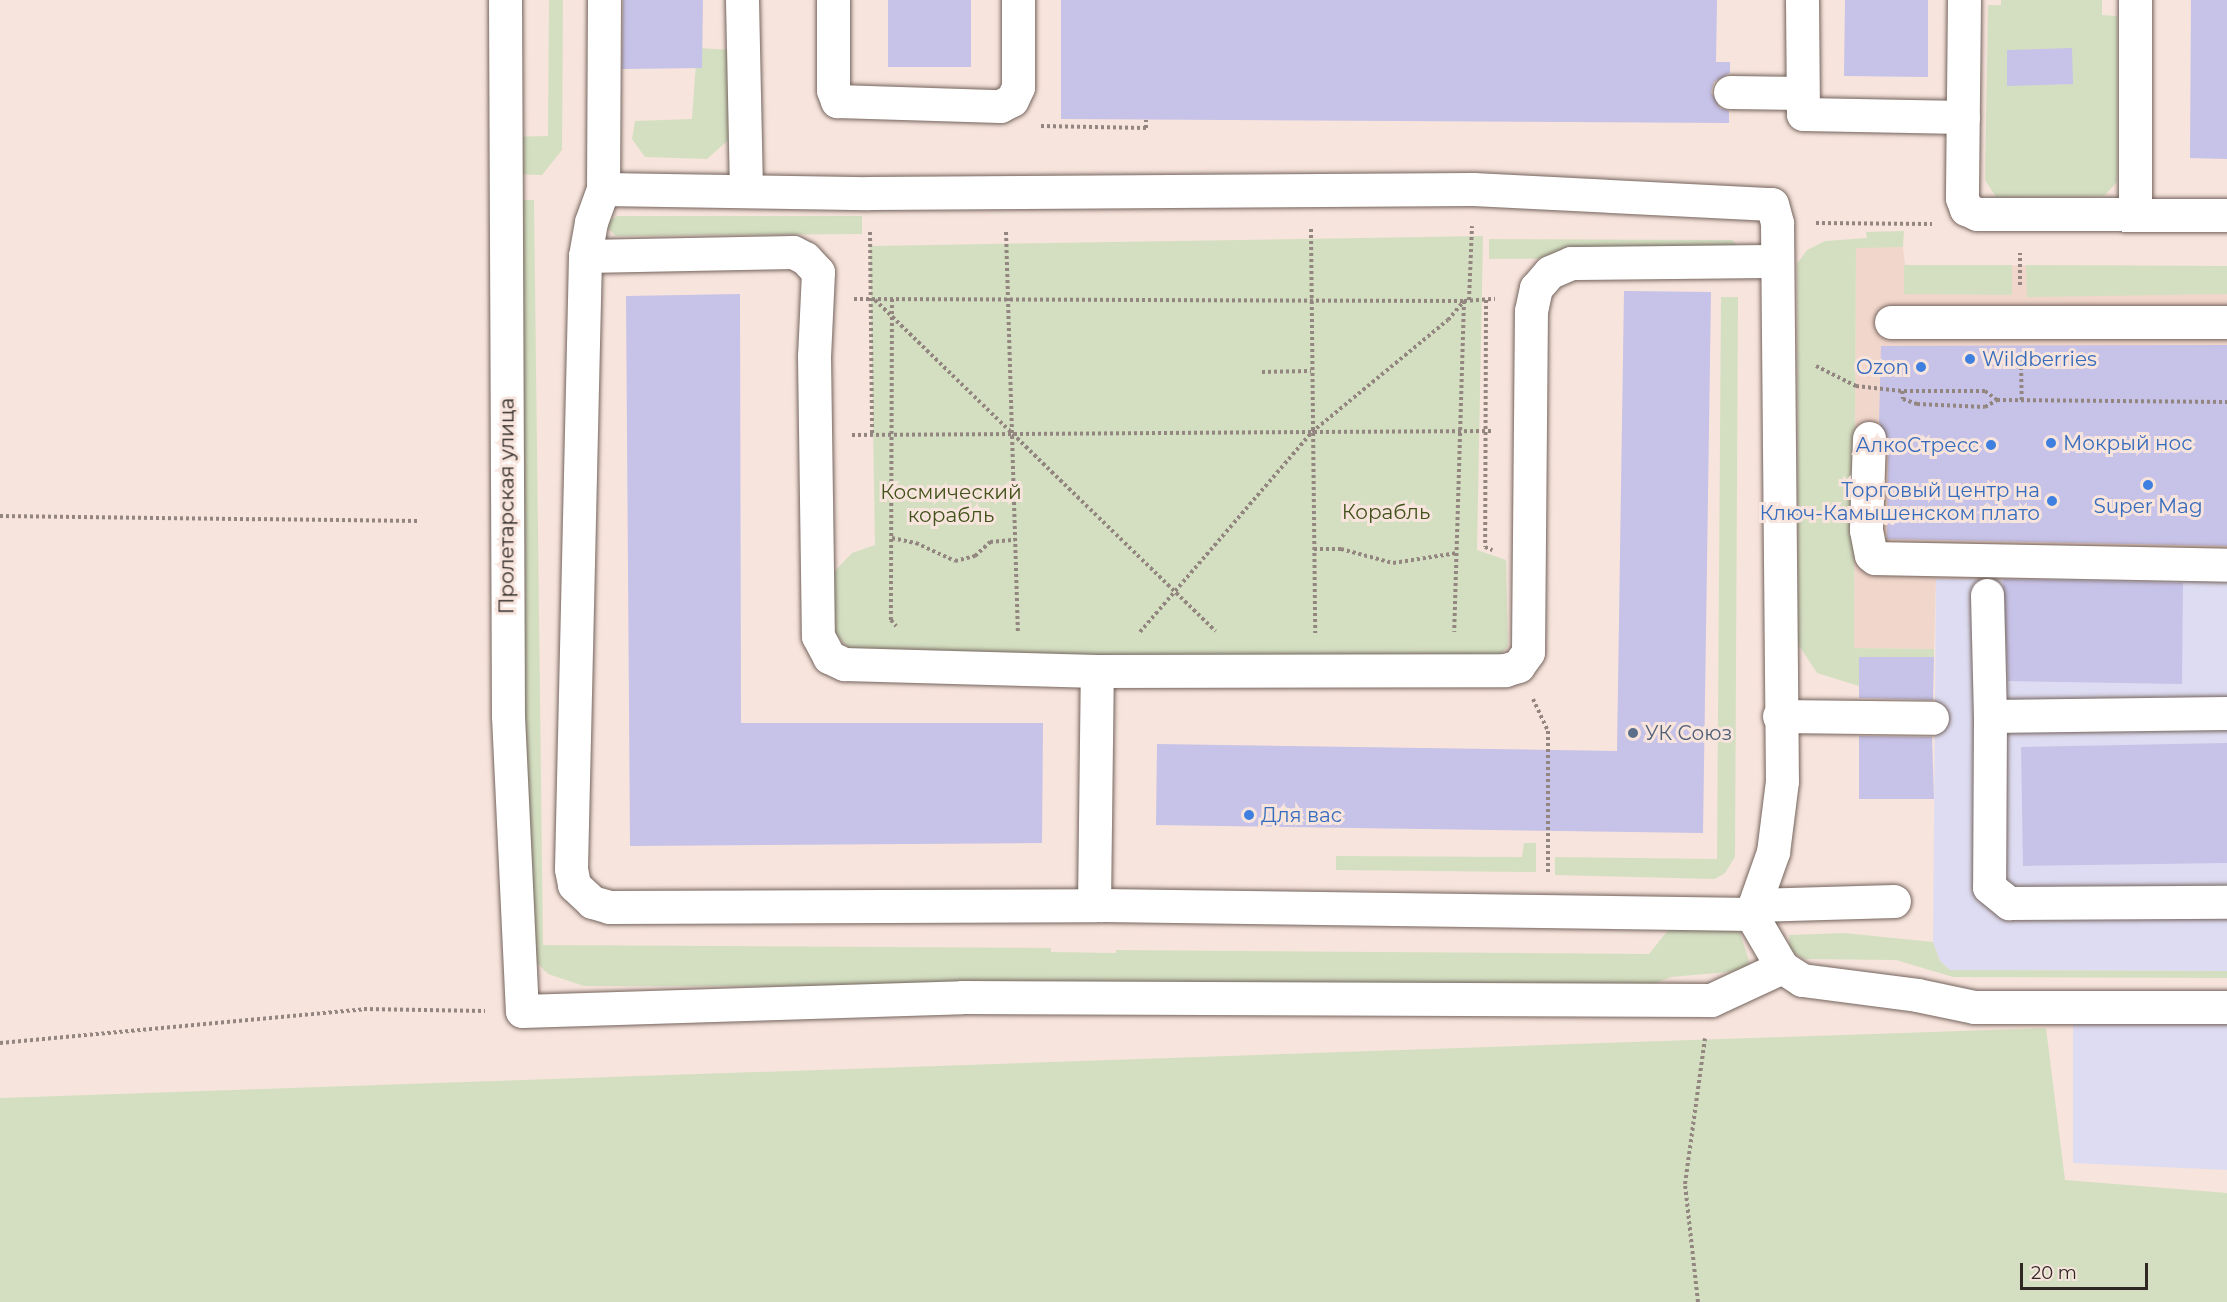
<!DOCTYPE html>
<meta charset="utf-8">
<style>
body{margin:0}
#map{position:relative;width:2227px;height:1302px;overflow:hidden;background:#f7e4dc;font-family:Montserrat,sans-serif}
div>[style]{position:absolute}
.built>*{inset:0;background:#f1d6cb}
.industrial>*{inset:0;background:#dedcf2}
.green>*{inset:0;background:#d4dfc1}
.building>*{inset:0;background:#c7c2e7}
.path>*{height:4px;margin-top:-2px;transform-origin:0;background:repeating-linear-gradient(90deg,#938680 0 3px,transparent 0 6px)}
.roads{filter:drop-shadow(0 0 2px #74645d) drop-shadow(0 0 2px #74645d)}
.minor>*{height:33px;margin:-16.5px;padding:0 16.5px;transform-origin:16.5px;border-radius:16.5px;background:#fff}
.dots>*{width:16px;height:16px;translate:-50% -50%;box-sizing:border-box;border:3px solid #f7e4dc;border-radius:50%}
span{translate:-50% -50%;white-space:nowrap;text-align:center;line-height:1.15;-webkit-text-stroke:6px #f7e4dc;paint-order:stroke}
.shop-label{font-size:20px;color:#366cbe}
.left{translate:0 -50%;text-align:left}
.right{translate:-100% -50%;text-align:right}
.park-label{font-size:20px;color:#41521b}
.street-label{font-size:20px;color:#2e2724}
.service-label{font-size:20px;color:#4e5e75}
.scale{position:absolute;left:2020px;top:1263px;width:128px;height:27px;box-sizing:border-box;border:3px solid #2e2724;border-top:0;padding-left:8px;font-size:18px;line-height:21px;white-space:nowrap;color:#2e2724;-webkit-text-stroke:4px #f7e4dc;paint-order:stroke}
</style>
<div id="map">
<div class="built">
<i style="clip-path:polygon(1856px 247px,1903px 247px,1905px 265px,2227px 266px,2227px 579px,1936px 579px,1934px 649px,1854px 648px)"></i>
</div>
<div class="industrial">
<i style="clip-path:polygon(1936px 579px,2227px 579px,2227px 971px,1950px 970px,1940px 961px,1933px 942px)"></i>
<i style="clip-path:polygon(2227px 999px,2227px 1170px,2073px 1163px,2073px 1000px)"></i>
</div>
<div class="green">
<i style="clip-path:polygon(549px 0,563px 0,562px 150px,542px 175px,507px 174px,507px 137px,548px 136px)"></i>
<i style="clip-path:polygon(2001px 0,2102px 0,2102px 15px,2117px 16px,2117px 182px,2104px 196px,1996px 197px,1985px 180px,1988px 5px,2001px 5px)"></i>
<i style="clip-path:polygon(697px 48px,734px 50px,735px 134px,707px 159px,645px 157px,632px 139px,635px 121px,692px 119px)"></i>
<i style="clip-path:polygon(513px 200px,534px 200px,543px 945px,1051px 948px,1051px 952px,1116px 953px,1116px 950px,1649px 954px,1673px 924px,1725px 924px,1740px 933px,1752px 970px,1671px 977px,1643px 988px,584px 986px,548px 974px,528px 954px)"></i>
<i style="clip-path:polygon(618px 216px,862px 216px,862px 234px,616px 236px,603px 224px)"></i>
<i style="clip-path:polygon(1904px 231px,1903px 247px,1856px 248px,1854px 648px,1934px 649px,1934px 657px,1860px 657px,1859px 686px,1817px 673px,1798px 644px,1797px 264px,1807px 250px,1825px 241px,1867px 238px,1866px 232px)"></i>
<i style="clip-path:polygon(1483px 236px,1477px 550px,1506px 560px,1508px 646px,1493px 663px,850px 650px,834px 632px,830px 576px,852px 553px,875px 545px,870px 246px)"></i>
<i style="clip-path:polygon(1489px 239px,1732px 240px,1742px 250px,1738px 257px,1489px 259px)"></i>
<i style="clip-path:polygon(1904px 265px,2012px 265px,2012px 295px,1904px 294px)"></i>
<i style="clip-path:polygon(2026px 265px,2227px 266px,2227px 294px,2027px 297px)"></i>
<i style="clip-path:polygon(1721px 297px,1738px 297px,1735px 857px,1725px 873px,1715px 879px,1555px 875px,1555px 857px,1717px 859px)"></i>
<i style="clip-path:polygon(1524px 843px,1536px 843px,1536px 872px,1336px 870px,1336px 856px,1522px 857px)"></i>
<i style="clip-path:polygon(1844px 933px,1933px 942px,1940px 961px,1950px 970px,2227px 971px,2227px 978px,1953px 977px,1896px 960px,1805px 959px,1790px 951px,1789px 935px)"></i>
<i style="clip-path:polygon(2046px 1028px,2065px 1180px,2227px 1193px,2227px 1302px,0 1302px,0 1098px)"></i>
</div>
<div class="building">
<i style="clip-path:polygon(623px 0,703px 0,702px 68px,622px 69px)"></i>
<i style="clip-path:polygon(888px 0,971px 0,971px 67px,888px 67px)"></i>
<i style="clip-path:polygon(1061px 0,1717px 0,1716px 62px,1730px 62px,1730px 73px,1714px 82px,1711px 92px,1720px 108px,1729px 111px,1729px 123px,1061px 119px)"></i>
<i style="clip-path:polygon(1845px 0,1928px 0,1928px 77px,1844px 76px)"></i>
<i style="clip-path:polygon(2191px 0,2227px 0,2227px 159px,2190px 158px)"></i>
<i style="clip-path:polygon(2072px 48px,2073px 84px,2007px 86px,2007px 50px)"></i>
<i style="clip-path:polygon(1624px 291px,1711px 292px,1703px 833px,1156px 825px,1157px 744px,1617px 751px)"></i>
<i style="clip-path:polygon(740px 294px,741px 723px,1043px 723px,1042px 843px,630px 846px,626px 296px)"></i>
<i style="clip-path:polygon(2227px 345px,2227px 546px,1887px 539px,1888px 439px,1879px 422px,1881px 346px)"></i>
<i style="clip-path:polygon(2003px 579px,2183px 583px,2182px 684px,2008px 681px)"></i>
<i style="clip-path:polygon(1859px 657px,1934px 657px,1933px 700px,1859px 698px)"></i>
<i style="clip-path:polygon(1859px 736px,1932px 737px,1934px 799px,1859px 799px)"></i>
<i style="clip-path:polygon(2227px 743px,2227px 863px,2023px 866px,2021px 747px)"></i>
</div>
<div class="path">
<i style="left:1041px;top:126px;width:105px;rotate:1.1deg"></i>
<i style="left:1146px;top:128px;width:8px;rotate:-90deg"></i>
<i style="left:1816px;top:223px;width:116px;rotate:0.5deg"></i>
<i style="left:1311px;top:229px;width:404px;rotate:89.4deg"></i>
<i style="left:870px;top:232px;width:204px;rotate:89.4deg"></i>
<i style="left:1006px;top:232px;width:400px;rotate:88.3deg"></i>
<i style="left:2020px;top:285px;width:32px;rotate:-90deg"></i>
<i style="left:854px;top:299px;width:610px;rotate:0.19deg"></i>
<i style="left:1464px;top:301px;width:331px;rotate:91.7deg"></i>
<i style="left:892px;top:299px;width:321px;rotate:90.2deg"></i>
<i style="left:891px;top:620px;width:8px;rotate:50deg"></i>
<i style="left:875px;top:300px;width:475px;rotate:44.2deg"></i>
<i style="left:1469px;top:300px;width:74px;rotate:-87.7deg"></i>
<i style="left:1486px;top:300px;width:247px;rotate:90.2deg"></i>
<i style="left:1485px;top:547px;width:8px;rotate:23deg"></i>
<i style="left:2021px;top:361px;width:39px;rotate:89deg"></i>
<i style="left:1816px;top:366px;width:45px;rotate:26.6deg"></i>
<i style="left:1856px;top:386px;width:46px;rotate:6.2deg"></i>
<i style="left:1262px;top:372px;width:49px;rotate:-1.2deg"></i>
<i style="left:1997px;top:400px;width:15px;rotate:-143deg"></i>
<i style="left:1985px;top:391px;width:83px;rotate:180deg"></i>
<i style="left:1902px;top:391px;width:8px;rotate:83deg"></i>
<i style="left:1903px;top:399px;width:15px;rotate:20deg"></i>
<i style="left:1917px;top:404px;width:68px;rotate:2.5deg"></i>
<i style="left:1985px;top:407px;width:14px;rotate:-30deg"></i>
<i style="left:1997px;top:400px;width:230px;rotate:0.5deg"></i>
<i style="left:852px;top:435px;width:641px;rotate:-0.36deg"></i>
<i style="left:0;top:516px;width:419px;rotate:0.7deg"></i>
<i style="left:892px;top:538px;width:25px;rotate:12deg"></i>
<i style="left:916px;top:543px;width:43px;rotate:24.8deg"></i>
<i style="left:955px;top:561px;width:21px;rotate:-14deg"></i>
<i style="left:975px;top:556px;width:21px;rotate:-43deg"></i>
<i style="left:990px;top:542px;width:25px;rotate:-5deg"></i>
<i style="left:1314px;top:549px;width:27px"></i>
<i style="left:1341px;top:549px;width:54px;rotate:15.1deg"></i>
<i style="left:1393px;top:563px;width:65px;rotate:-8.9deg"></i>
<i style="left:1140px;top:632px;width:264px;rotate:-49.3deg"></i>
<i style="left:1312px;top:432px;width:176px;rotate:-39.5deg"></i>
<i style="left:1448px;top:320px;width:25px;rotate:-50deg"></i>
<i style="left:1464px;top:301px;width:31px;rotate:-4deg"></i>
<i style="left:1533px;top:699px;width:35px;rotate:65deg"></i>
<i style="left:1548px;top:731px;width:141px;rotate:90deg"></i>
<i style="left:0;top:1043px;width:366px;rotate:-5.3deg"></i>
<i style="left:364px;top:1009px;width:121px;rotate:0.9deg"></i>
<i style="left:1698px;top:1302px;width:119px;rotate:-96.3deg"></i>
<i style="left:1685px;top:1184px;width:147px;rotate:-82.2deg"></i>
</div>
<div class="roads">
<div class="minor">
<i style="left:505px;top:0;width:716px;rotate:89.76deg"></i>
<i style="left:508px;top:716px;width:295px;rotate:87.3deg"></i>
<i style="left:522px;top:1011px;width:440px;rotate:-1.8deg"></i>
<i style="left:962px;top:997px;width:749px;rotate:0.23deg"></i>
<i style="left:1711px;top:1000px;width:78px;rotate:-24.9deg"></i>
<i style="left:604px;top:0;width:189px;rotate:90.3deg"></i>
<i style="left:603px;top:189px;width:35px;rotate:110deg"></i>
<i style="left:591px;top:222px;width:35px;rotate:100deg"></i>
<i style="left:585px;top:256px;width:208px;rotate:-1.1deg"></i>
<i style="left:793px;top:252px;width:13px;rotate:27deg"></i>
<i style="left:805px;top:258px;width:19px;rotate:47deg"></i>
<i style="left:818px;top:272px;width:84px;rotate:92.7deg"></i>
<i style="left:814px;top:356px;width:280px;rotate:89.2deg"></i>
<i style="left:818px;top:636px;width:24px;rotate:62deg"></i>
<i style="left:829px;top:657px;width:17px;rotate:25deg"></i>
<i style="left:844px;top:664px;width:253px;rotate:1.6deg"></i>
<i style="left:1097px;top:671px;width:408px;rotate:-0.1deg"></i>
<i style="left:1505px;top:670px;width:14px;rotate:-17deg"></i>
<i style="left:1518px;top:666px;width:17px;rotate:-54deg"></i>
<i style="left:1528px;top:652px;width:341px;rotate:-89.5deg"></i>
<i style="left:1531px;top:311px;width:24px;rotate:-78deg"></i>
<i style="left:1536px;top:288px;width:21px;rotate:-49deg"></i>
<i style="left:1550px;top:272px;width:23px;rotate:-23deg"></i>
<i style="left:1571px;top:263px;width:204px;rotate:-0.6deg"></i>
<i style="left:742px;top:0;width:191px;rotate:88.8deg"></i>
<i style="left:833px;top:0;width:90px;rotate:90deg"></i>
<i style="left:833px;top:90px;width:12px;rotate:70deg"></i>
<i style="left:837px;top:101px;width:163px;rotate:1.8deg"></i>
<i style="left:1000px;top:106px;width:13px;rotate:-27deg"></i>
<i style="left:1012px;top:100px;width:14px;rotate:-65deg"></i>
<i style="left:1018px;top:87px;width:87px;rotate:-90deg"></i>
<i style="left:1802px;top:0;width:114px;rotate:89.5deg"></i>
<i style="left:1803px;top:114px;width:160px;rotate:1.1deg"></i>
<i style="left:1964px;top:0;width:198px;rotate:90.6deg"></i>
<i style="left:1962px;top:198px;width:12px;rotate:70deg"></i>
<i style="left:1966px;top:209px;width:12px;rotate:24deg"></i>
<i style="left:1977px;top:214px;width:250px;rotate:0.2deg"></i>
<i style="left:2135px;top:0;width:214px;rotate:90deg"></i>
<i style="left:1730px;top:92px;width:72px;rotate:0.8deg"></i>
<i style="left:603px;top:189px;width:266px;rotate:0.9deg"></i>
<i style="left:869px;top:193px;width:604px;rotate:-0.38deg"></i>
<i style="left:1473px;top:189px;width:299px;rotate:2.9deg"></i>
<i style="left:1772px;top:204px;width:20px;rotate:75deg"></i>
<i style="left:1777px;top:223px;width:558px;rotate:89.49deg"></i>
<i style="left:1782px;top:781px;width:72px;rotate:97.2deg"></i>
<i style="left:1773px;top:852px;width:66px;rotate:109.5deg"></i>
<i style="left:585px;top:256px;width:613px;rotate:91.31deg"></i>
<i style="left:571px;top:869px;width:16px;rotate:79deg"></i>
<i style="left:574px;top:885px;width:25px;rotate:43deg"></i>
<i style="left:592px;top:902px;width:18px;rotate:16deg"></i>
<i style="left:609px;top:907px;width:485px;rotate:-0.2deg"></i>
<i style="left:1094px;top:905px;width:657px;rotate:0.78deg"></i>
<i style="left:1891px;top:322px;width:336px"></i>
<i style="left:1869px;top:438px;width:92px;rotate:91.9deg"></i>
<i style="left:1866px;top:530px;width:25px;rotate:79deg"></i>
<i style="left:1871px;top:555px;width:5px;rotate:37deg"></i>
<i style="left:1875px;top:558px;width:352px;rotate:1.1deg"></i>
<i style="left:1987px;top:595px;width:121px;rotate:88.6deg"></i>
<i style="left:2227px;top:713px;width:237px;rotate:179.3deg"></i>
<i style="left:1990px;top:716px;width:171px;rotate:90.3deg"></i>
<i style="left:1989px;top:887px;width:26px;rotate:39deg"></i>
<i style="left:2009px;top:903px;width:218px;rotate:-0.3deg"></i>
<i style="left:1779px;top:716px;width:153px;rotate:0.7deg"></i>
<i style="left:1094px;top:905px;width:234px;rotate:-89.3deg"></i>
<i style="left:1754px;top:905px;width:140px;rotate:-1.6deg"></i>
<i style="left:1751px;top:914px;width:61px;rotate:59.7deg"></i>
<i style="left:1782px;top:967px;width:24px;rotate:33deg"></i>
<i style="left:1802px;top:980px;width:116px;rotate:7.4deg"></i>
<i style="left:1917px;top:995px;width:58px;rotate:11.9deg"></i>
<i style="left:1974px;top:1007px;width:253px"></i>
</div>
</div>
<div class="dots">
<i style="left:1970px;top:359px;background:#3f7fe0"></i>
<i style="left:1921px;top:367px;background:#3f7fe0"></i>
<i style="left:2051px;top:443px;background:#3f7fe0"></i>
<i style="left:1991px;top:445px;background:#3f7fe0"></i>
<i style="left:2148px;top:485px;background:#3f7fe0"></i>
<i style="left:2052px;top:501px;background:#3f7fe0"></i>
<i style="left:1633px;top:733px;background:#5c6f8a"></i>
<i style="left:1249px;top:815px;background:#3f7fe0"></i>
</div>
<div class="shop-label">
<span class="left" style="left:1982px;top:359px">Wildberries</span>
<span class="right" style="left:1909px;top:367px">Ozon</span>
<span class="left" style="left:2063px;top:443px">Мокрый нос</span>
<span class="right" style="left:1979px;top:445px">АлкоСтресс</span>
<span class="right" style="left:2040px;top:502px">Торговый центр на<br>Ключ-Камышенском плато</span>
<span style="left:2148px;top:506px">Super Mag</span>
<span class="left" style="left:1261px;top:815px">Для вас</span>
</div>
<div class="park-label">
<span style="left:951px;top:504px">Космический<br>корабль</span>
<span style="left:1386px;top:512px">Корабль</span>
</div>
<div class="street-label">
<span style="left:507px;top:506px;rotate:-90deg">Пролетарская улица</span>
</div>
<div class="service-label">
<span class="left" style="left:1645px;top:733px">УК Союз</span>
</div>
<div class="scale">20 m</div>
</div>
